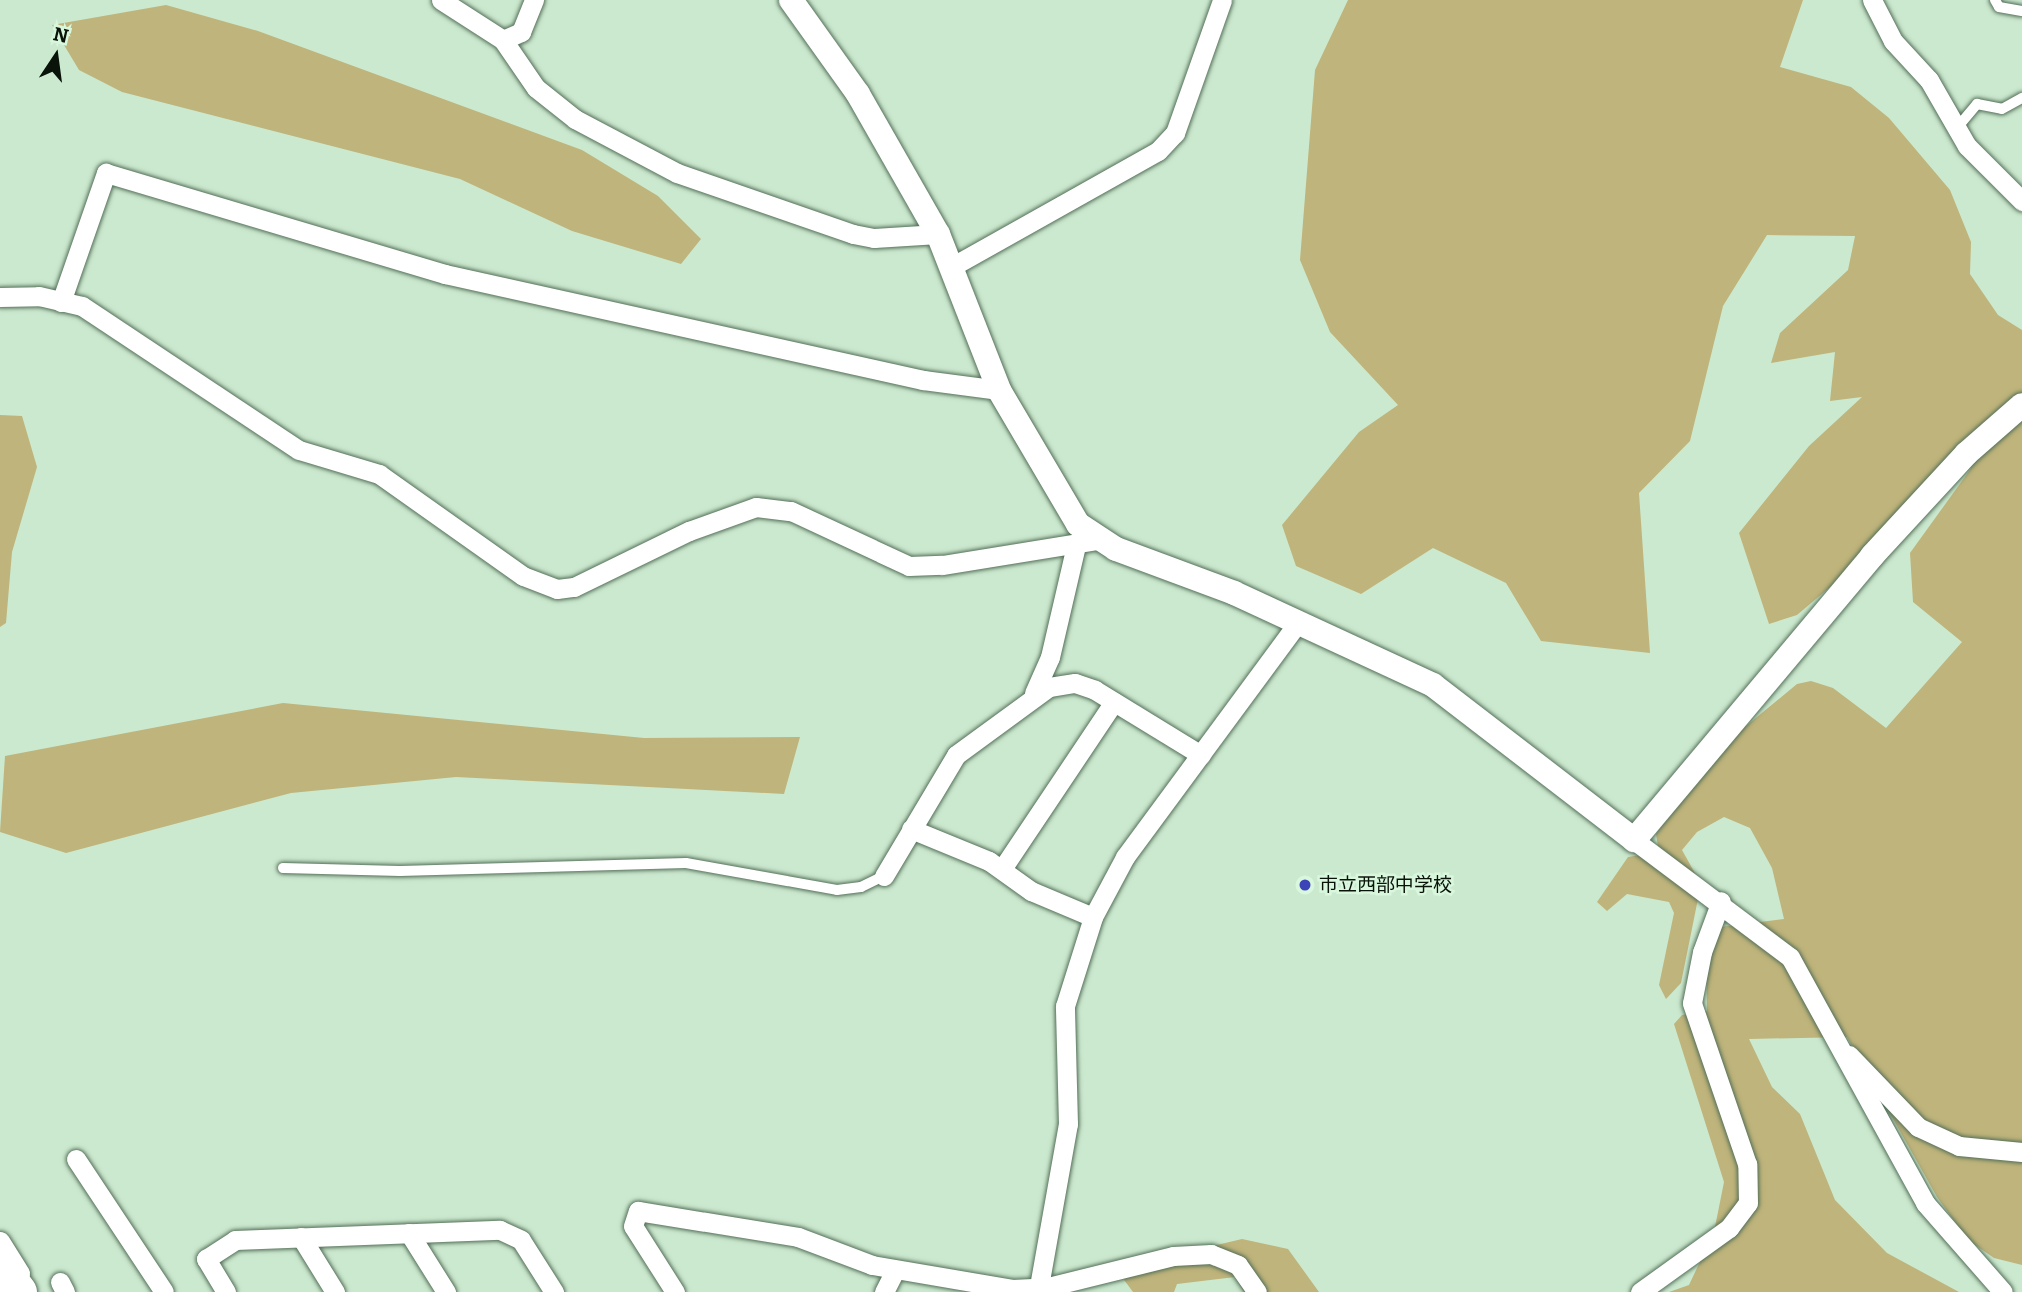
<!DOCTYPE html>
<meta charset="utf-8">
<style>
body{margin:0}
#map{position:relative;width:2022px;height:1292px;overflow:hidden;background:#cbe9cf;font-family:Bitter,"Noto Sans JP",serif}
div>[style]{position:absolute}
.green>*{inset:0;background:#bfb47b}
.roads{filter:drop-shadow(0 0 2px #546f58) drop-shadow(0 0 2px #546f58)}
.service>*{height:10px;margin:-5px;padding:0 5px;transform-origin:5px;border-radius:5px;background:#fff}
.minor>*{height:19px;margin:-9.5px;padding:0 9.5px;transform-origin:9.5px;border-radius:9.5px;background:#fff}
.tertiary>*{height:24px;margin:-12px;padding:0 12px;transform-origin:12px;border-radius:12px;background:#fff}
.motorway>*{height:37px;margin:-18.5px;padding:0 18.5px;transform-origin:18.5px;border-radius:18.5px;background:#fff}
.dots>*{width:19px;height:19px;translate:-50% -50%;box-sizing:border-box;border:4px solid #d8f7dc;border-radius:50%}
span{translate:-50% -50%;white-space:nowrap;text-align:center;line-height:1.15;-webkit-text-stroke:5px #d8f7dc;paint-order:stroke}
.poi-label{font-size:19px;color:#09130a}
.left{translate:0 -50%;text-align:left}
.north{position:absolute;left:21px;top:21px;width:70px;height:70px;-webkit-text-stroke:5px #d8f7dc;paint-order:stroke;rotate:13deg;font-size:19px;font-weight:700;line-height:28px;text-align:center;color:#09130a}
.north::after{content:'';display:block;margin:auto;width:24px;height:32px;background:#09130a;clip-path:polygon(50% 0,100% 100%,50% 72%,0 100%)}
</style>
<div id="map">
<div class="green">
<i style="clip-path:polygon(1348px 0,1803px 0,1780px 67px,1851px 87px,1889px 118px,1950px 190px,1971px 242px,1970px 274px,1998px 315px,2022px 330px,2022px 1265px,1994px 1258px,1968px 1240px,1937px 1197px,1847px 1037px,1749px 1039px,1772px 1087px,1800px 1114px,1835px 1200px,1887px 1253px,1959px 1292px,1669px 1292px,1689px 1285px,1714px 1232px,1724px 1182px,1674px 1024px,1682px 1015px,1707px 1011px,1706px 958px,1720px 927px,1784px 919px,1772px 868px,1750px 828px,1724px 817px,1697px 832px,1682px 850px,1701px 884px,1681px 983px,1666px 999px,1659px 985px,1674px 913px,1669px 902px,1627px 894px,1607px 911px,1597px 902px,1628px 857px,1659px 852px,1656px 834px,1705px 760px,1797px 684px,1811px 681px,1833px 688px,1886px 728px,1962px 642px,1913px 602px,1910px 553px,1972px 467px,1797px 615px,1769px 624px,1739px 533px,1809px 446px,1862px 397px,1830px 401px,1835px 352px,1771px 363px,1780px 333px,1848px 270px,1855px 236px,1767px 235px,1723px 306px,1690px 441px,1639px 493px,1650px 653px,1541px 641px,1506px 583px,1433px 548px,1361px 594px,1296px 566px,1282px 525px,1359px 432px,1398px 405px,1330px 332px,1300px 260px,1315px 70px)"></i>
<i style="clip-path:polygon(166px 5px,258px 31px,582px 150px,658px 196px,701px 239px,681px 264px,572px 231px,460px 179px,122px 92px,79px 70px,52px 25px)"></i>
<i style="clip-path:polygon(0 415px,22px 416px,37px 467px,12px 552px,6px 623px,0 627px)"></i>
<i style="clip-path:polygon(283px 703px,644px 738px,800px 737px,784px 794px,456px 777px,291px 793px,66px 853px,0 832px,5px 756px)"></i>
<i style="clip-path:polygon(1242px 1239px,1288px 1249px,1319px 1292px,1244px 1292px,1235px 1277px,1177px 1284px,1174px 1292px,1133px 1292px,1116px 1269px)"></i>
</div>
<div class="roads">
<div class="service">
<i style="left:1995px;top:0;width:8px;rotate:60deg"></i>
<i style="left:1999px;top:7px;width:23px;rotate:10deg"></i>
<i style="left:1956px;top:129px;width:33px;rotate:-50deg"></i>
<i style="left:1977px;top:104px;width:25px;rotate:11deg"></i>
<i style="left:2002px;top:109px;width:23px;rotate:-29deg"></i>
<i style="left:283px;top:868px;width:117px;rotate:1.5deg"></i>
<i style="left:400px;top:871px;width:286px;rotate:-1.6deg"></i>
<i style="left:686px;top:863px;width:153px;rotate:10.1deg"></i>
<i style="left:837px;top:890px;width:24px;rotate:-7deg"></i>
<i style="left:861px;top:887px;width:25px;rotate:-26deg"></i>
</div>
<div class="minor">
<i style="left:441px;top:0;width:74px;rotate:32.8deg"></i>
<i style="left:503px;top:40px;width:20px;rotate:-24deg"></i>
<i style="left:521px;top:32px;width:35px;rotate:-68deg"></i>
<i style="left:1872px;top:0;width:46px;rotate:62.9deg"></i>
<i style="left:1893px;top:41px;width:53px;rotate:47.3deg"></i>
<i style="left:1929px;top:80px;width:76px;rotate:60.1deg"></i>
<i style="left:1967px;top:146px;width:78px;rotate:45deg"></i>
<i style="left:503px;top:40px;width:58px;rotate:55.5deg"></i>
<i style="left:536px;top:88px;width:50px;rotate:38.5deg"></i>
<i style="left:575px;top:119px;width:115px;rotate:27.9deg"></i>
<i style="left:677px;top:173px;width:186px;rotate:19.1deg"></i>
<i style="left:853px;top:234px;width:21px;rotate:11deg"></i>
<i style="left:874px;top:238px;width:64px;rotate:-3.6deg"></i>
<i style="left:953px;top:266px;width:235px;rotate:-29.3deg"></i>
<i style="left:1158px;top:151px;width:25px;rotate:-47deg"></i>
<i style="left:1175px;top:133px;width:141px;rotate:-70.5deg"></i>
<i style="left:0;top:297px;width:39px;rotate:-1deg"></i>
<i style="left:39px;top:296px;width:44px;rotate:13.1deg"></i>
<i style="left:82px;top:306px;width:260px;rotate:33.6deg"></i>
<i style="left:299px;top:450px;width:84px;rotate:16.7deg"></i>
<i style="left:379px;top:474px;width:176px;rotate:35.3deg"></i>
<i style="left:523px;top:576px;width:36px;rotate:21deg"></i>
<i style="left:557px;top:589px;width:17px;rotate:-7deg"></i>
<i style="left:574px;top:587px;width:128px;rotate:-26deg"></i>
<i style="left:689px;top:531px;width:71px;rotate:-19.7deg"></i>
<i style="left:756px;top:507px;width:35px;rotate:7deg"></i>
<i style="left:791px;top:511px;width:130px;rotate:25deg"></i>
<i style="left:909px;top:566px;width:33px;rotate:-2deg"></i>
<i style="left:942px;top:565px;width:156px;rotate:-9.2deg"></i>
<i style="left:61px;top:302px;width:137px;rotate:-70.8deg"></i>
<i style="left:106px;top:173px;width:354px;rotate:16.6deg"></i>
<i style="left:445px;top:274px;width:490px;rotate:12.5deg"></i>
<i style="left:923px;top:380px;width:77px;rotate:7.5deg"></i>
<i style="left:1034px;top:693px;width:39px;rotate:-66deg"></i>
<i style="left:1050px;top:657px;width:115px;rotate:-76.9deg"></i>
<i style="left:911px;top:829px;width:84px;rotate:22.3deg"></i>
<i style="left:989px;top:861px;width:52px;rotate:35.5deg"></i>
<i style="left:1031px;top:891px;width:67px;rotate:22.8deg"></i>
<i style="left:1634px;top:840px;width:195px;rotate:36.9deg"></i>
<i style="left:1790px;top:957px;width:281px;rotate:61.2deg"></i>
<i style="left:1925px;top:1203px;width:118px;rotate:48.8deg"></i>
<i style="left:1002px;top:869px;width:201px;rotate:-56.2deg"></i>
<i style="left:884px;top:876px;width:141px;rotate:-59.2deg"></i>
<i style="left:956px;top:755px;width:115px;rotate:-36.2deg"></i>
<i style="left:1049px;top:687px;width:26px;rotate:-9deg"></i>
<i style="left:1075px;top:683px;width:21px;rotate:19deg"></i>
<i style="left:1095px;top:690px;width:124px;rotate:31.5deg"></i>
<i style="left:1849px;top:1055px;width:100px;rotate:46.2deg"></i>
<i style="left:1918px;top:1127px;width:45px;rotate:24.9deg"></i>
<i style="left:1959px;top:1146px;width:63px;rotate:5.4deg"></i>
<i style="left:76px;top:1159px;width:159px;rotate:56.5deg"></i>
<i style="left:409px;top:1233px;width:70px;rotate:57.9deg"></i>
<i style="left:301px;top:1237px;width:65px;rotate:58.3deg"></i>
<i style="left:0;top:1241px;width:38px;rotate:58deg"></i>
<i style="left:60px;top:1282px;width:11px;rotate:63deg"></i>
<i style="left:226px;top:1292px;width:39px;rotate:-121deg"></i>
<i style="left:206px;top:1259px;width:35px;rotate:-33deg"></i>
<i style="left:235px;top:1240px;width:265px;rotate:-2.2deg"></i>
<i style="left:500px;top:1230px;width:23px;rotate:25deg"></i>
<i style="left:521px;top:1240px;width:62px;rotate:57.6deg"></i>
<i style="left:675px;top:1292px;width:78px;rotate:-122.5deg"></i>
<i style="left:633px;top:1226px;width:16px;rotate:-72deg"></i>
<i style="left:638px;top:1211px;width:162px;rotate:9.2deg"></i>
<i style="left:798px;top:1237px;width:79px;rotate:20.7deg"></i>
<i style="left:872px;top:1265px;width:142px;rotate:9.7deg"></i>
<i style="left:1012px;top:1289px;width:36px;rotate:-3deg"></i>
<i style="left:1048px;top:1287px;width:129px;rotate:-13.9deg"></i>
<i style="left:1173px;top:1256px;width:38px;rotate:-3deg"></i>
<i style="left:1211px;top:1254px;width:29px;rotate:22deg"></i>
<i style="left:1238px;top:1265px;width:33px;rotate:55deg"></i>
<i style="left:884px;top:1292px;width:25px;rotate:-63deg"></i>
<i style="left:1038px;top:1292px;width:171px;rotate:-79.9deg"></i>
<i style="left:1068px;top:1124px;width:118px;rotate:-91.5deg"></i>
<i style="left:1065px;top:1006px;width:93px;rotate:-72.5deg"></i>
<i style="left:1093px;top:917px;width:68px;rotate:-61.9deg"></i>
<i style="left:1125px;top:857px;width:293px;rotate:-53.6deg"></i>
<i style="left:1640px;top:1292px;width:110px;rotate:-35.7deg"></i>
<i style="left:1729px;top:1228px;width:31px;rotate:-53deg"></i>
<i style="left:1748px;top:1203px;width:39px;rotate:-91deg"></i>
<i style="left:1747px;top:1164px;width:170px;rotate:-108.9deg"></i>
<i style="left:1692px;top:1003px;width:52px;rotate:-78.9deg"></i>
<i style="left:1702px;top:952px;width:54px;rotate:-69.6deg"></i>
</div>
<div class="tertiary">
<i style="left:791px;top:0;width:115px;rotate:54.5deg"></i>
<i style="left:858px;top:94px;width:161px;rotate:60.3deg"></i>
<i style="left:938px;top:234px;width:168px;rotate:68.6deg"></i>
<i style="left:999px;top:390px;width:156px;rotate:59.5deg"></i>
<i style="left:1078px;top:524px;width:45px;rotate:33.3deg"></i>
<i style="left:1116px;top:549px;width:126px;rotate:20.4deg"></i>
<i style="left:1234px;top:593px;width:219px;rotate:24.8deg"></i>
<i style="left:1433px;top:685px;width:254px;rotate:37.6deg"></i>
<i style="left:1634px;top:840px;width:371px;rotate:-50deg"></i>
<i style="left:1872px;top:556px;width:139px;rotate:-47.3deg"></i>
<i style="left:1966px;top:454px;width:74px;rotate:-41.2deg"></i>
</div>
<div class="motorway">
<i style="left:0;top:1268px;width:30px;rotate:53deg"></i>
</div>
</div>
<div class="dots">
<i style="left:1305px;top:885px;background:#3d44b8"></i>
</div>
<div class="poi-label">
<span class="left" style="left:1319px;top:885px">市立西部中学校</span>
</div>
<div class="north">N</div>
</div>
